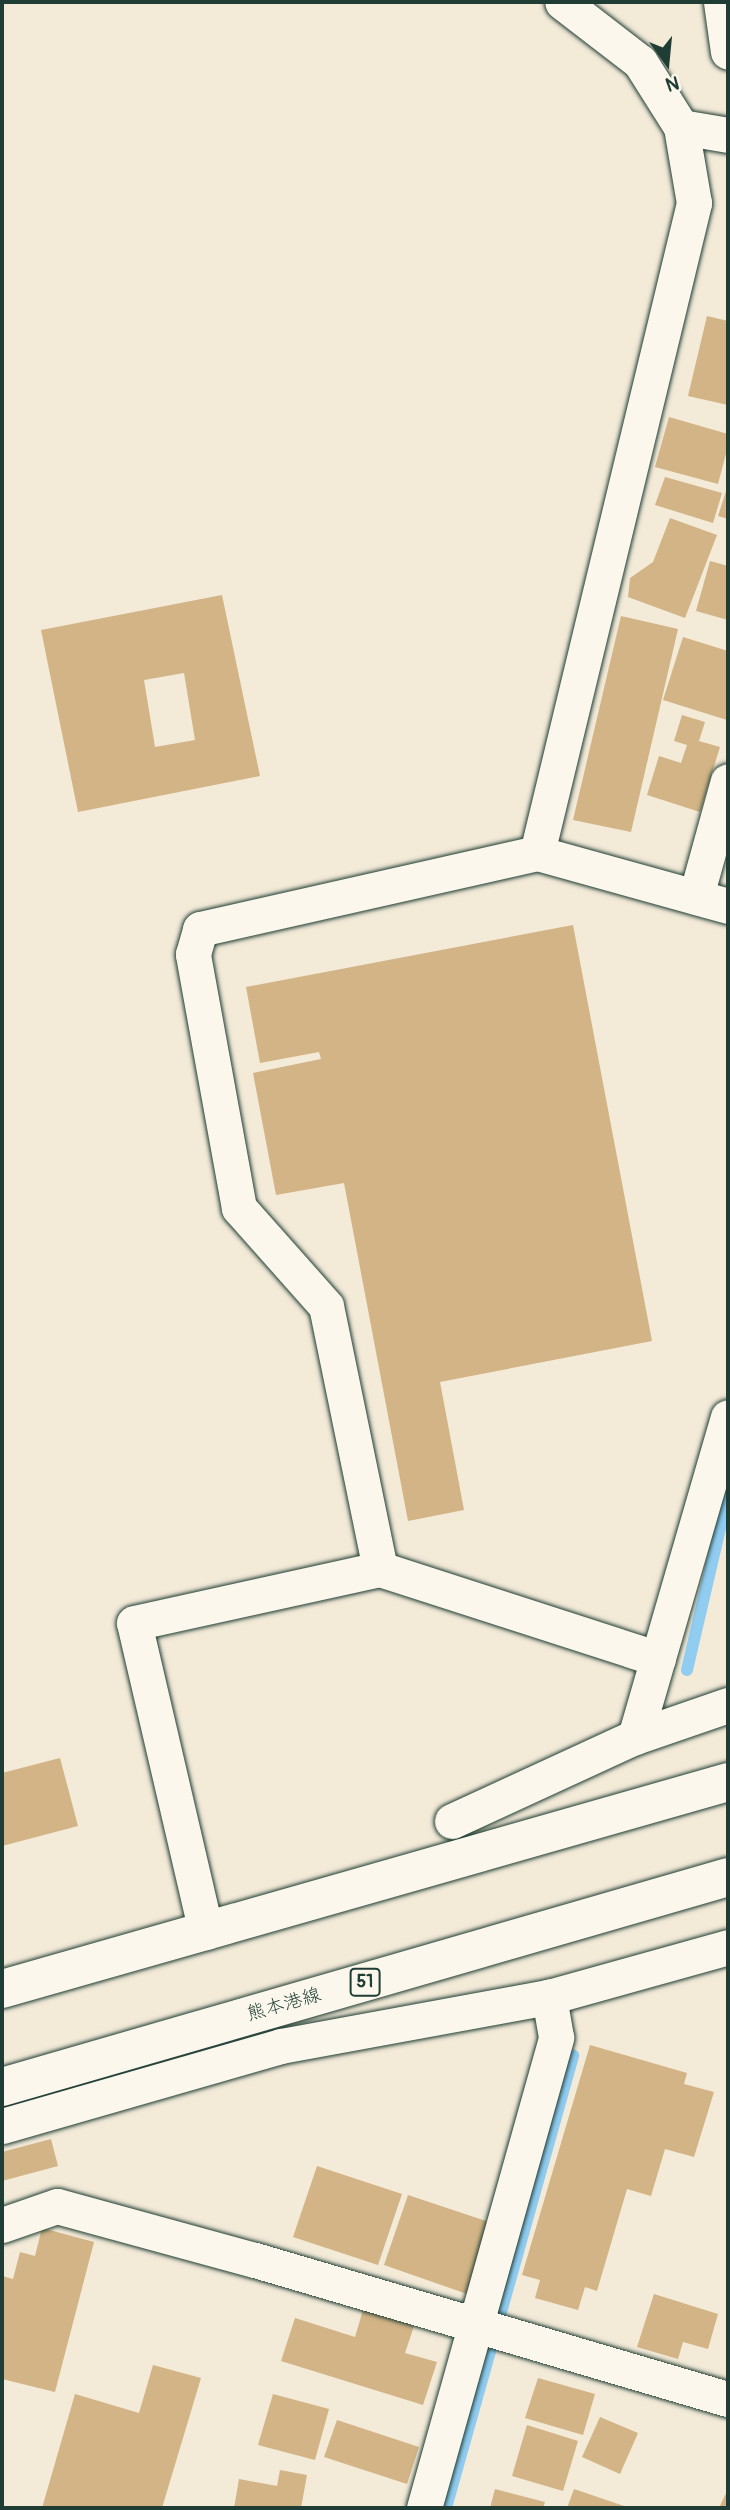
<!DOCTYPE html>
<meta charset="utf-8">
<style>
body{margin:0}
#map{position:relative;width:730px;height:2510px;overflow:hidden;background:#f3ead8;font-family:Pangolin,"Klee One",sans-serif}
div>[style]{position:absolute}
.stream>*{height:12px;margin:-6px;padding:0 6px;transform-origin:6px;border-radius:6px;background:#91ccf1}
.building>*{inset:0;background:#d2b486}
.roads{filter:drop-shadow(0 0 2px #1f3d34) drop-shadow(0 0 2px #1f3d34)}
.street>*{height:35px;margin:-17.5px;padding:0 17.5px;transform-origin:17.5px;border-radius:17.5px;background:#fbf7ec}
.primary>*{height:38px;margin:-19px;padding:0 19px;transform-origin:19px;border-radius:19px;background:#fbf7ec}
span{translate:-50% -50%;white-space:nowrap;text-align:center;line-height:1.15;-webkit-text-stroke:7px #fbf7ec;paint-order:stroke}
.shield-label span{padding:2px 5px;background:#fbf7ec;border:2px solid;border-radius:5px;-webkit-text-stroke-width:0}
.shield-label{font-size:18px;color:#1f3d34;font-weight:700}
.street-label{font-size:19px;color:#1f3d34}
.frame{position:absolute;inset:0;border:4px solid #1f3d34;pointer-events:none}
.north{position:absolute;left:632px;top:28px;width:70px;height:70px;-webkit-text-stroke:5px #fbf7ec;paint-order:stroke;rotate:165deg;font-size:19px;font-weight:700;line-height:28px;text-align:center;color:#1f3d34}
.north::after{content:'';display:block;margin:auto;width:24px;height:32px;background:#1f3d34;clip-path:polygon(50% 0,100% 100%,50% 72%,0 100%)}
</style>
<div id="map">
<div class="stream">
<i style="left:687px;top:1670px;width:181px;rotate:-76.9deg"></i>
<i style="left:446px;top:2508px;width:470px;rotate:-74.3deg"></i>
</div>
<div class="building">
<i style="clip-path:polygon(707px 316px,728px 321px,728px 405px,688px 396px)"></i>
<i style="clip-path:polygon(669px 417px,728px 434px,728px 446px,718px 484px,655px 467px)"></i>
<i style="clip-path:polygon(665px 477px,722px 493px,713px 523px,655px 505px)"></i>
<i style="clip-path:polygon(728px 485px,728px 519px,718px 516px)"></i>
<i style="clip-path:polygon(670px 518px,717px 535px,685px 618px,628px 597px,630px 578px,653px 562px)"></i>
<i style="clip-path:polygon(710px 561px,728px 566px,728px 620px,696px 611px)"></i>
<i style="clip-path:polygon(evenodd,222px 595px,260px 776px,78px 812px,41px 630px,222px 595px,184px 673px,195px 740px,155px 747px,144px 680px,184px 673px)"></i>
<i style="clip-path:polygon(621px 616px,678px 629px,631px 832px,573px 820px)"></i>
<i style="clip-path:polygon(683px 637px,728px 651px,727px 720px,663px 700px)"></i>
<i style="clip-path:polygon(682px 715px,705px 722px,699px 741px,720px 747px,700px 812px,647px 795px,659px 756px,681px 763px,687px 745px,674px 741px)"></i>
<i style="clip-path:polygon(573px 925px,652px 1341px,440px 1382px,464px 1510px,408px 1521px,344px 1183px,276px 1195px,253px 1073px,321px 1059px,319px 1052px,260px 1063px,246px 987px)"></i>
<i style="clip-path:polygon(60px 1758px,78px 1826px,2px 1846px,2px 1773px)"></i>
<i style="clip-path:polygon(590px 2045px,687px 2073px,684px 2084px,714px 2092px,694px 2157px,665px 2149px,651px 2196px,627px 2189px,597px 2291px,585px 2287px,578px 2310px,535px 2298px,540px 2280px,522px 2275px)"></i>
<i style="clip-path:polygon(51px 2139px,58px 2166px,2px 2181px,2px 2152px)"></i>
<i style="clip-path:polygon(317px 2166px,402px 2194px,378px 2265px,293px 2237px)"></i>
<i style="clip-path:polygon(408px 2195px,495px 2224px,470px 2295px,384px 2265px)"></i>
<i style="clip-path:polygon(42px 2228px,94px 2242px,55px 2392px,2px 2379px,2px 2276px,13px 2279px,20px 2252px,35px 2256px)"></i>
<i style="clip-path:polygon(654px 2294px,718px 2314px,708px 2349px,683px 2342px,678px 2359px,637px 2347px)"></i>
<i style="clip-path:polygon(363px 2310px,414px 2326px,405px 2353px,437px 2362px,423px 2405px,281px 2361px,295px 2318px,355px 2337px)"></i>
<i style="clip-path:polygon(153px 2365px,201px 2378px,162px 2508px,42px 2508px,75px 2394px,139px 2413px)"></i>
<i style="clip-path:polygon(538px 2378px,595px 2394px,583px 2435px,525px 2418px)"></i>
<i style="clip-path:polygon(273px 2394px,329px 2409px,315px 2460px,258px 2445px)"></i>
<i style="clip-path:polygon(600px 2417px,638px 2433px,620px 2474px,582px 2457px)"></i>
<i style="clip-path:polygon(337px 2420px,419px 2447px,407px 2484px,324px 2457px)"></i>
<i style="clip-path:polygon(527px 2425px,578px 2441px,563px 2491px,512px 2476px)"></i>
<i style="clip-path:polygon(280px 2470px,307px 2475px,301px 2508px,234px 2508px,239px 2479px,277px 2486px)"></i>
<i style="clip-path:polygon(495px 2489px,545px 2502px,543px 2508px,490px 2508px)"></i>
<i style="clip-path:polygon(574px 2489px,630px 2508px,567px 2508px)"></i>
<i style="clip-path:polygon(728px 2489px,728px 2508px,719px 2508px)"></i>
</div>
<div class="roads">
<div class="street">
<i style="left:721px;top:2px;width:50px;rotate:82deg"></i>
<i style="left:681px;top:127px;width:48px;rotate:9.7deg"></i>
<i style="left:537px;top:853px;width:669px;rotate:-76.42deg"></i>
<i style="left:694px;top:203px;width:77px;rotate:-99.7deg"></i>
<i style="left:681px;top:127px;width:77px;rotate:-122.2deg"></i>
<i style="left:640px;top:62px;width:98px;rotate:-142.4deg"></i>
<i style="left:696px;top:896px;width:119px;rotate:-74.5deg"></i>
<i style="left:380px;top:1569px;width:268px;rotate:-101.6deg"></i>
<i style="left:326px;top:1306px;width:131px;rotate:-131.6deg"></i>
<i style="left:239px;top:1208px;width:258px;rotate:-100.3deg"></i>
<i style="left:193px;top:954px;width:26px;rotate:-74deg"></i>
<i style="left:200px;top:929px;width:345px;rotate:-12.7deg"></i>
<i style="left:537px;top:853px;width:198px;rotate:15.5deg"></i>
<i style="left:635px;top:1737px;width:333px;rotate:-73.8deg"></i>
<i style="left:452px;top:1821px;width:201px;rotate:-24.7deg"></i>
<i style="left:635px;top:1737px;width:98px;rotate:-19deg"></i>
<i style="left:206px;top:1932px;width:317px;rotate:-103.1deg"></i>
<i style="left:134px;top:1623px;width:252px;rotate:-12.4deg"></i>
<i style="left:380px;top:1569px;width:292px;rotate:17.9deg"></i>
<i style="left:2px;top:2126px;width:290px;rotate:-16deg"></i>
<i style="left:281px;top:2046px;width:272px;rotate:-10.4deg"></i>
<i style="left:549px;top:1997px;width:186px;rotate:-15.6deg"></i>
<i style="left:2px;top:2225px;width:58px;rotate:-19.1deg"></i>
<i style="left:57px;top:2206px;width:205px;rotate:15.3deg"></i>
<i style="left:255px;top:2260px;width:493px;rotate:16.4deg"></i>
<i style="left:424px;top:2508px;width:489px;rotate:-74.3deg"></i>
<i style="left:556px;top:2037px;width:41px;rotate:-99.9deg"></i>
</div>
<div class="primary">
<i style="left:2px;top:1989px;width:755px;rotate:-15.91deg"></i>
<i style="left:2px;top:2087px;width:756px;rotate:-16.13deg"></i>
</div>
</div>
<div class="shield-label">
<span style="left:365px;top:1982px">51</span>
</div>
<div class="street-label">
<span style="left:284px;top:2005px;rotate:-16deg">熊本港線</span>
</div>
<div class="frame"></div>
<div class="north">N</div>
</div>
